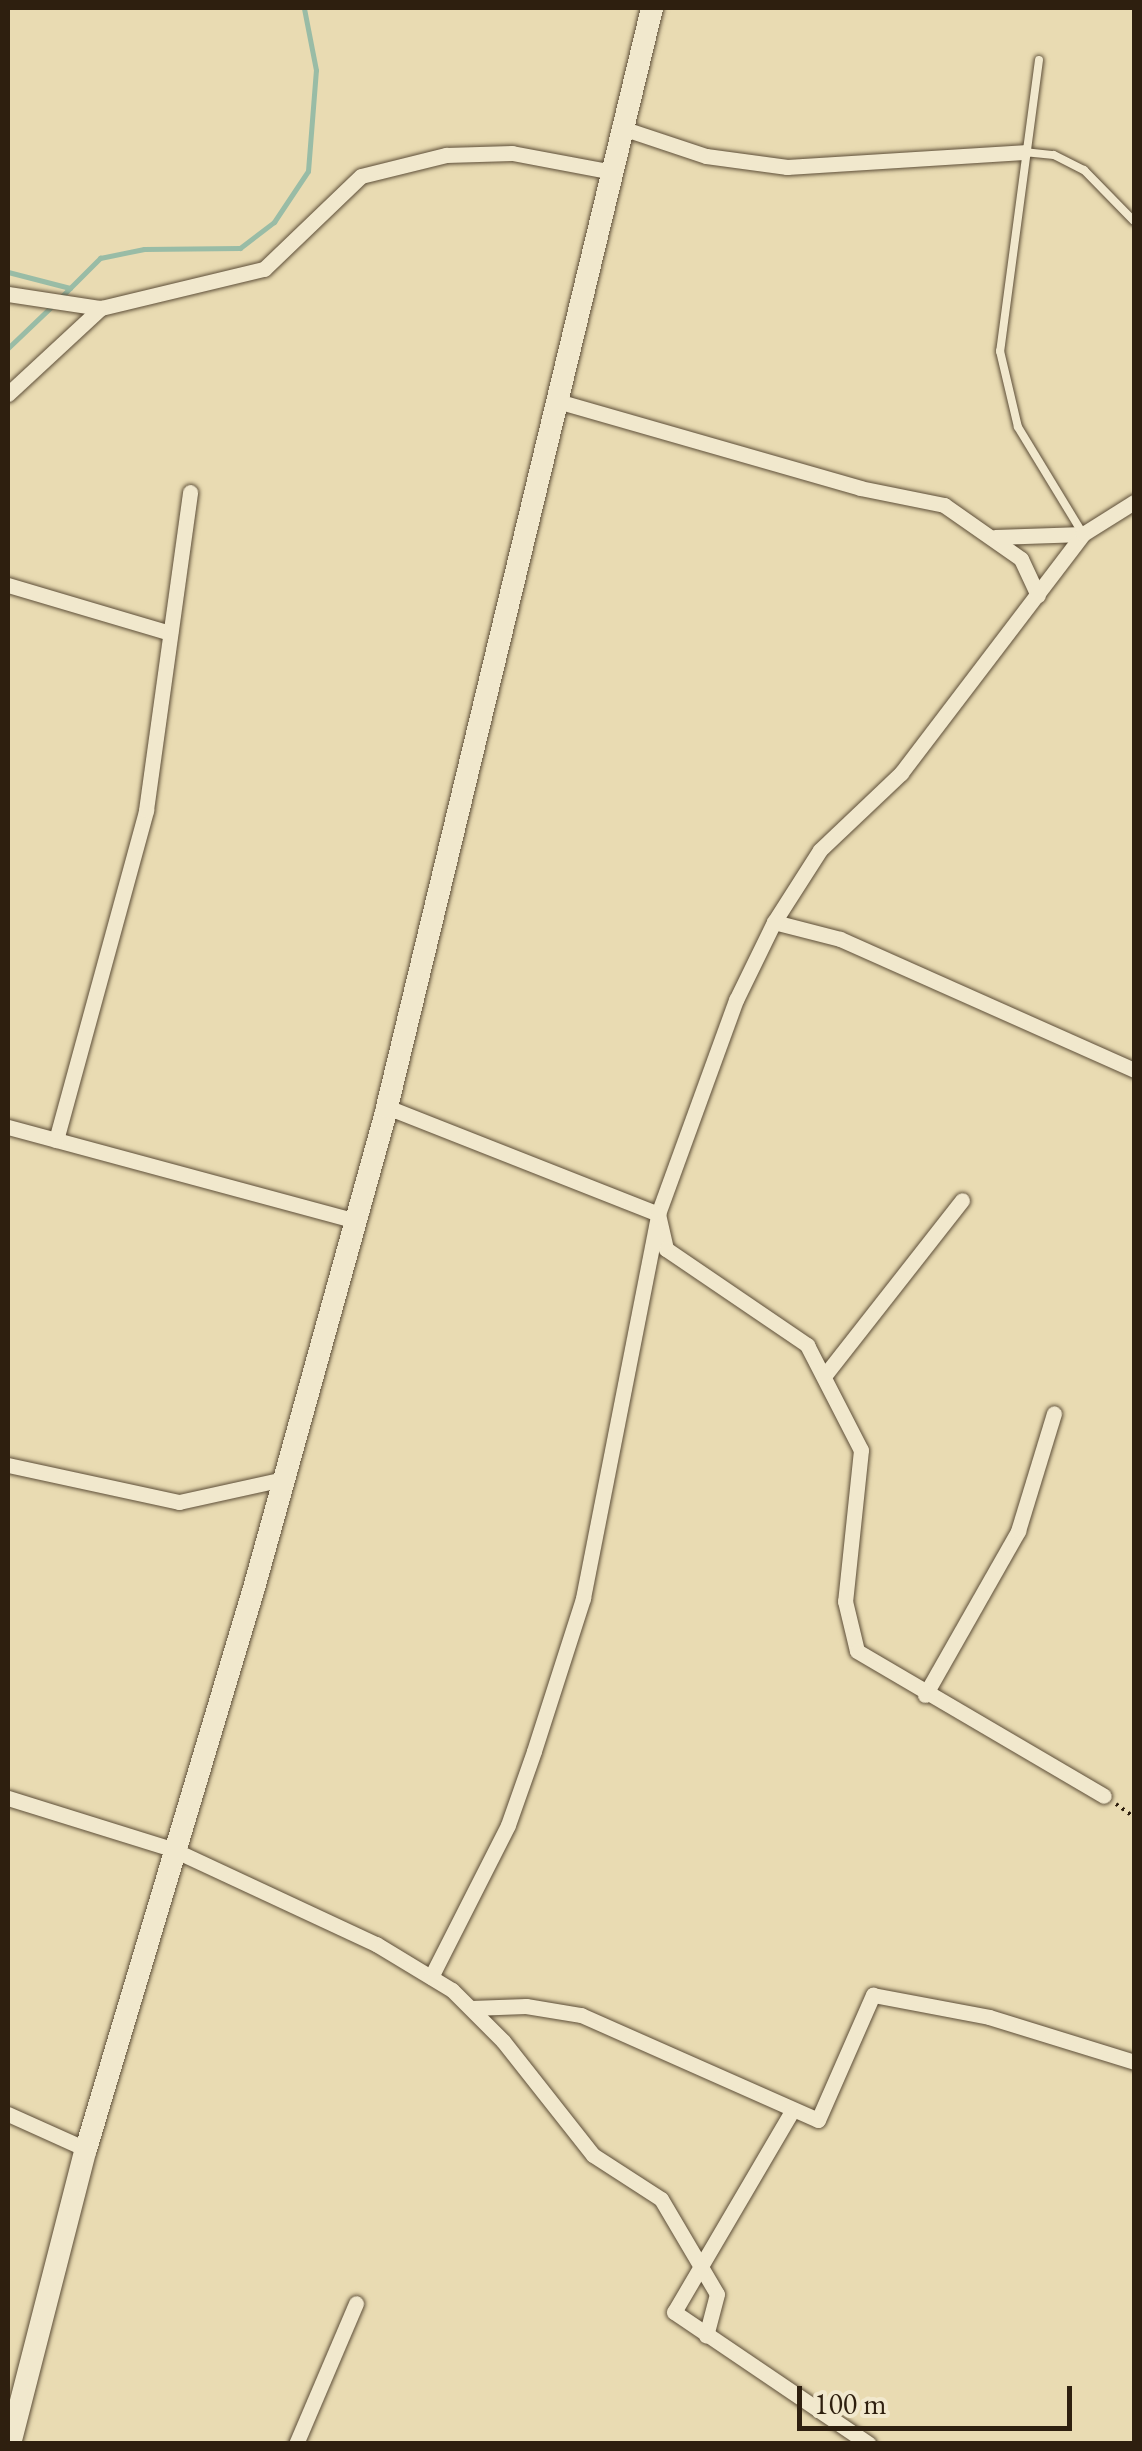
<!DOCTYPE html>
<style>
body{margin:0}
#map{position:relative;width:1142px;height:2451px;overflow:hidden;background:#e9dbb2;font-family:"EB Garamond",serif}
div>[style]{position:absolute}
.stream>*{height:5px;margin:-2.5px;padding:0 2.5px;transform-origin:2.5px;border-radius:2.5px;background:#99bca6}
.path>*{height:4px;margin-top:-2px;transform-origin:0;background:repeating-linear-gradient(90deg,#2e1f0f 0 2.5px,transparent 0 7.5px)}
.roads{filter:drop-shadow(0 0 2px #5d4e38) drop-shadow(0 0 2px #5d4e38)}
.lane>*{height:8px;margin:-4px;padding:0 4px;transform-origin:4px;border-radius:4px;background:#f1e8cd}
.street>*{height:15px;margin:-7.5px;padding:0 7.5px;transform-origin:7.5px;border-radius:7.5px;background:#f1e8cd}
.secondary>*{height:22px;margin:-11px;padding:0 11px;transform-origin:11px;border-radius:11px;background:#f1e8cd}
span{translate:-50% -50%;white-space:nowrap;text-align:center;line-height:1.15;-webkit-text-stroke:8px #f1e8cd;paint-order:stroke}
.frame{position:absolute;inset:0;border:10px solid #2e1f0f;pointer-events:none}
.scale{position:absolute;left:797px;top:2386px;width:275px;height:45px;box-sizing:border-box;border:5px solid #2e1f0f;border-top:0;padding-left:12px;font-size:30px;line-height:35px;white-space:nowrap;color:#2e1f0f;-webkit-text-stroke:8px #f1e8cd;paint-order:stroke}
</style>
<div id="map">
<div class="stream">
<i style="left:8px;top:272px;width:64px;rotate:14.5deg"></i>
<i style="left:60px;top:298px;width:57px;rotate:-45deg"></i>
<i style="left:100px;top:258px;width:45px;rotate:-11.6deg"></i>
<i style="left:144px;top:249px;width:96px;rotate:-0.6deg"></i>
<i style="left:240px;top:248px;width:43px;rotate:-37.4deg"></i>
<i style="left:274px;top:222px;width:61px;rotate:-56.3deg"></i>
<i style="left:308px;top:171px;width:101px;rotate:-85.5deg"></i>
<i style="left:316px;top:70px;width:63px;rotate:-101deg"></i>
<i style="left:8px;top:348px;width:61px;rotate:-43.7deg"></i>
</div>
<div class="path">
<i style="left:1116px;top:1804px;width:22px;rotate:36deg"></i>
</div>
<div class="roads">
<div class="lane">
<i style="left:1039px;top:60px;width:294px;rotate:97.6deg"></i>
<i style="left:1000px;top:351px;width:78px;rotate:76.7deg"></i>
<i style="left:1018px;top:427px;width:125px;rotate:58.7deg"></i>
<i style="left:1024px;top:152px;width:30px;rotate:6deg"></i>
<i style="left:1054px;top:155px;width:34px;rotate:27deg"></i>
<i style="left:1084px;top:170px;width:71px;rotate:45.6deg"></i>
</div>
<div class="street">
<i style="left:619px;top:127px;width:92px;rotate:18.4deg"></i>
<i style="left:706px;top:156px;width:82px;rotate:7.7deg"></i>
<i style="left:787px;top:167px;width:237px;rotate:-3.6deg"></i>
<i style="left:8px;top:294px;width:94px;rotate:8.6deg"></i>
<i style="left:101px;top:308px;width:168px;rotate:-13.5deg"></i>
<i style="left:264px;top:269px;width:134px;rotate:-43.8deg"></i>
<i style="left:361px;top:176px;width:88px;rotate:-13.9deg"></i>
<i style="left:446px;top:155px;width:66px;rotate:-1.7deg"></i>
<i style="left:512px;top:153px;width:98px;rotate:10.6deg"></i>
<i style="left:8px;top:394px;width:127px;rotate:-42.8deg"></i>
<i style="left:554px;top:400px;width:318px;rotate:16deg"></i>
<i style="left:860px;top:488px;width:86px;rotate:11.4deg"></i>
<i style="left:944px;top:505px;width:94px;rotate:35deg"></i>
<i style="left:1021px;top:559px;width:40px;rotate:65deg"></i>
<i style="left:995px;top:537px;width:88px;rotate:-2deg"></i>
<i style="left:8px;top:585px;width:169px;rotate:16.5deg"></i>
<i style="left:774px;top:922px;width:68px;rotate:14.4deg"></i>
<i style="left:840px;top:939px;width:322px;rotate:24deg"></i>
<i style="left:387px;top:1107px;width:291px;rotate:21.5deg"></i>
<i style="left:658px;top:1214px;width:36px;rotate:77deg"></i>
<i style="left:666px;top:1249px;width:171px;rotate:34.2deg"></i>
<i style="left:807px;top:1345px;width:118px;rotate:62.8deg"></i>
<i style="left:861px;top:1450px;width:152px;rotate:96deg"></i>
<i style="left:845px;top:1601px;width:51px;rotate:76.5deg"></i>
<i style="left:857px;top:1651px;width:286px;rotate:30.4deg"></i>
<i style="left:8px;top:1127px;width:360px;rotate:15.1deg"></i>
<i style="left:56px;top:1140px;width:342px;rotate:-74.7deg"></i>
<i style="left:146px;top:810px;width:321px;rotate:-82.1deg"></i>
<i style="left:825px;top:1375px;width:222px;rotate:-51.9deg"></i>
<i style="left:8px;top:1465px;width:175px;rotate:12.2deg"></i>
<i style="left:179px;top:1502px;width:107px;rotate:-12.4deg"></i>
<i style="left:925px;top:1695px;width:189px;rotate:-60.4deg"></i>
<i style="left:1018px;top:1531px;width:123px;rotate:-73deg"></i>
<i style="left:8px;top:1798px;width:172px;rotate:17.3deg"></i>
<i style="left:172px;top:1849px;width:225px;rotate:25deg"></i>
<i style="left:376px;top:1944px;width:89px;rotate:31.2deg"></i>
<i style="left:452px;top:1990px;width:72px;rotate:45deg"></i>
<i style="left:503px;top:2041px;width:145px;rotate:51.7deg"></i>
<i style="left:593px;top:2155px;width:81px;rotate:32.9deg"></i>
<i style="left:661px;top:2199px;width:110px;rotate:59.5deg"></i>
<i style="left:717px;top:2294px;width:43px;rotate:104.7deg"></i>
<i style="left:431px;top:1977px;width:170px;rotate:-63.1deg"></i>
<i style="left:508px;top:1825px;width:78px;rotate:-70.6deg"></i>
<i style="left:534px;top:1751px;width:161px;rotate:-72.2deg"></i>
<i style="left:583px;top:1598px;width:391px;rotate:-78.9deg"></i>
<i style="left:658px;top:1214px;width:228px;rotate:-70deg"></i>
<i style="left:736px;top:1000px;width:87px;rotate:-64deg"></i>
<i style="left:774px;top:922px;width:85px;rotate:-57.4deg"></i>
<i style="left:820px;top:850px;width:112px;rotate:-43.5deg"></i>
<i style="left:901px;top:773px;width:300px;rotate:-52.7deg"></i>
<i style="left:1083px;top:534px;width:60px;rotate:-32.1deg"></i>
<i style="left:471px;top:2008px;width:55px;rotate:-2.1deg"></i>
<i style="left:526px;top:2006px;width:56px;rotate:9.3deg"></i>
<i style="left:581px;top:2015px;width:259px;rotate:23.9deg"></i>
<i style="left:818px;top:2120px;width:137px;rotate:-66.3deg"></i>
<i style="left:873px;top:1995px;width:118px;rotate:10.7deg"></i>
<i style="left:989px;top:2017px;width:152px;rotate:17.2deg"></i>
<i style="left:792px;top:2111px;width:233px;rotate:120.4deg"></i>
<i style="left:674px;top:2312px;width:235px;rotate:34.1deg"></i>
<i style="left:8px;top:2114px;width:85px;rotate:24.2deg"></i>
<i style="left:296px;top:2444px;width:153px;rotate:-66.9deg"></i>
</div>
<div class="secondary">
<i style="left:10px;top:2444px;width:305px;rotate:-75.6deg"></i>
<i style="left:86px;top:2149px;width:586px;rotate:-73.33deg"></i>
<i style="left:254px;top:1588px;width:499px;rotate:-74.5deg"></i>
<i style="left:387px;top:1107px;width:1130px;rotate:-76.44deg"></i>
</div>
</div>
<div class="frame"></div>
<div class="scale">100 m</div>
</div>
